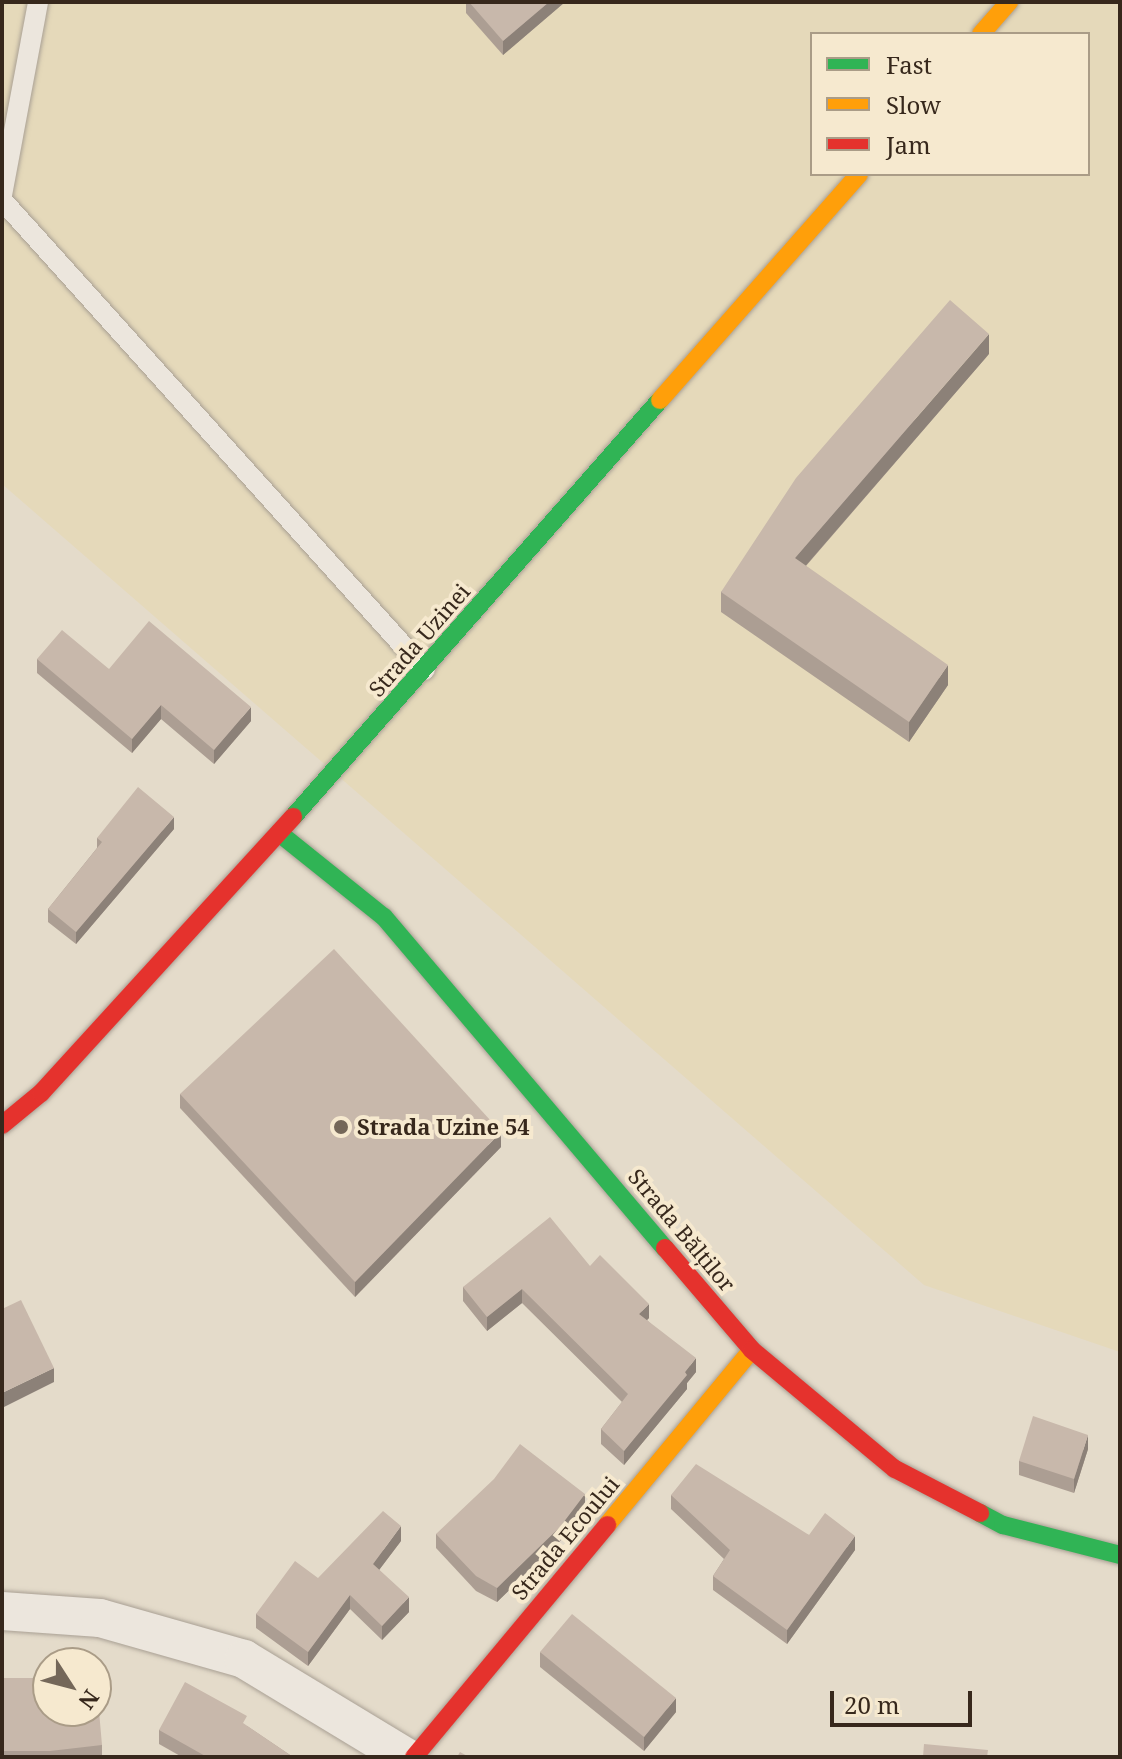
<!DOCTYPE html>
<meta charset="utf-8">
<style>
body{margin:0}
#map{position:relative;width:1122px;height:1759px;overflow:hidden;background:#e4dbca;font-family:"Noto Serif",serif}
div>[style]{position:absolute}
.farmland>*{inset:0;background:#e5d9ba}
.roads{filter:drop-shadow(0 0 2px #a9a094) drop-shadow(0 0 2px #a9a094)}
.lane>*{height:20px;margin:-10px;padding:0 10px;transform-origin:10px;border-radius:10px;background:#ece6dd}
.street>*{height:38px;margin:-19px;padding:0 19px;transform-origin:19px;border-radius:19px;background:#ece6dd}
.fast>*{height:18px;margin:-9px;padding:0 9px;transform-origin:9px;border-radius:9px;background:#30b455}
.slow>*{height:18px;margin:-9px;padding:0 9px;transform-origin:9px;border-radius:9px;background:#ff9f0a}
.jam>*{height:18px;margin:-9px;padding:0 9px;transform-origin:9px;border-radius:9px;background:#e5322d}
.wall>*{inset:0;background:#ac9e93}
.shaded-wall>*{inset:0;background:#8c8178}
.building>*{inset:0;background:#c8b8ab}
.dots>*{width:22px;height:22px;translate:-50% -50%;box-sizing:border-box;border:4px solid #f6e9cf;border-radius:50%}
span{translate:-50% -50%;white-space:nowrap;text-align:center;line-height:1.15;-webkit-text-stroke:8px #f6e9cf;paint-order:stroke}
.street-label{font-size:22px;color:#37281c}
.poi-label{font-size:22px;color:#37281c;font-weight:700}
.left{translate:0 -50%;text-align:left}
.frame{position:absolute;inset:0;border:4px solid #37281c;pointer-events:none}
.legend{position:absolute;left:810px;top:32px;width:280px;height:144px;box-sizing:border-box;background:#f6e9cf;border:2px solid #aa9c87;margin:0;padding:10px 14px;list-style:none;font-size:24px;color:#37281c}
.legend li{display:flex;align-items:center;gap:16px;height:40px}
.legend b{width:40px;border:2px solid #aa9c87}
.north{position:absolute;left:32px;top:1647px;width:80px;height:80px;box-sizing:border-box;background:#f6e9cf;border:2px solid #aa9c87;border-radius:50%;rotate:126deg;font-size:22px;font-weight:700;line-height:32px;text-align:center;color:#37281c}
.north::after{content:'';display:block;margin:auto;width:28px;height:36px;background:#746759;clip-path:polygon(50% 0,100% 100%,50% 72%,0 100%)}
.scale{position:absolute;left:830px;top:1691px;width:142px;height:36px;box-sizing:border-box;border:4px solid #37281c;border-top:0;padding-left:10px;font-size:24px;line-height:28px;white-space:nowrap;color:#37281c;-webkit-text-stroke:6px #f6e9cf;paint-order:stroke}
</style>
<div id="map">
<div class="farmland">
<i style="clip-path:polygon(evenodd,2px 2px,1120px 2px,1120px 1352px,924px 1285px,2px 484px,2px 2px,812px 34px,1088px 34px,1088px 174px,812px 174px,812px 34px)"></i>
</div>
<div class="roads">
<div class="lane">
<i style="left:2px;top:195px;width:196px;rotate:-79.4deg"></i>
<i style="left:2px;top:200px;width:632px;rotate:48.01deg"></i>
</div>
<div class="street">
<i style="left:2px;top:1611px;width:98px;rotate:4.1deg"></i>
<i style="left:100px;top:1618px;width:150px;rotate:15.9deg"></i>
<i style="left:244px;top:1659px;width:189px;rotate:31.2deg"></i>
</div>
<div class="fast">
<i style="left:293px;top:817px;width:555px;rotate:-48.65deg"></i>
<i style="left:279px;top:833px;width:134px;rotate:38.7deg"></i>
<i style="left:384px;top:917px;width:434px;rotate:49.7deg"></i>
<i style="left:980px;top:1513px;width:26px;rotate:28deg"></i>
<i style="left:1003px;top:1525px;width:121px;rotate:14.4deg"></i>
</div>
<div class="slow">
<i style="left:981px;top:34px;width:43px;rotate:-48.8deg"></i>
<i style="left:660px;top:400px;width:301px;rotate:-48.6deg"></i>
<i style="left:607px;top:1525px;width:227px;rotate:-50.4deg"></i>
</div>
<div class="jam">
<i style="left:2px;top:1125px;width:50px;rotate:-39.4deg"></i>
<i style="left:41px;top:1093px;width:374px;rotate:-47.6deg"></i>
<i style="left:665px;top:1248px;width:134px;rotate:49.5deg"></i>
<i style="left:752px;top:1350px;width:186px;rotate:39.8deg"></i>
<i style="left:895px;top:1469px;width:96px;rotate:27.4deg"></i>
<i style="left:414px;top:1757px;width:302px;rotate:-50.2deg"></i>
</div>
</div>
<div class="wall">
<i style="clip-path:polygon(466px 2px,565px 2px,503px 55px,466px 13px)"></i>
<i style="clip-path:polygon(989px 354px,806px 566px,948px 685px,909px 742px,721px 612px,721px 592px)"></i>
<i style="clip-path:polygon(37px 659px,109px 669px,251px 721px,214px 764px,161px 719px,132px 753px,37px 673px)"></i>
<i style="clip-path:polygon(174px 829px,76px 944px,48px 922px,48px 909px,97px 848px,97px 838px)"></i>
<i style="clip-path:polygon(180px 1094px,501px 1147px,355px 1297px,180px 1108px)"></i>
<i style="clip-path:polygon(590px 1266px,649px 1318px,647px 1320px,696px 1372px,687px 1383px,687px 1389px,624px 1465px,601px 1444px,601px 1429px,622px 1402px,522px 1303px,487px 1331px,463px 1301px,463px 1287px)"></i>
<i style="clip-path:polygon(1088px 1449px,1074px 1493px,1019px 1475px,1019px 1461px)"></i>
<i style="clip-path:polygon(671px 1495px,809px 1535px,855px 1550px,787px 1644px,713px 1590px,713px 1576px,724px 1559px,671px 1509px)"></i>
<i style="clip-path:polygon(585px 1508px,560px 1541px,497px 1602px,476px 1591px,436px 1548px,436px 1534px)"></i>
<i style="clip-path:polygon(401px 1541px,379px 1570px,409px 1612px,382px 1640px,350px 1609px,308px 1666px,256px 1628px,256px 1614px)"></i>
<i style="clip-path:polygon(540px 1652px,676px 1712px,644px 1751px,540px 1667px)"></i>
<i style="clip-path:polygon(2px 1678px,102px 1745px,102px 1757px,2px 1757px)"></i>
<i style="clip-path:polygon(247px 1726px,293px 1757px,182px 1757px,159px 1744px,159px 1730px)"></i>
</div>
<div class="shaded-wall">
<i style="clip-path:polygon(549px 2px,565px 2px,503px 55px,503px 41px)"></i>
<i style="clip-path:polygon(989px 334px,989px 354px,795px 578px,795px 558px)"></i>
<i style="clip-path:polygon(948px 665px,948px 685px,909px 742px,909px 722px)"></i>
<i style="clip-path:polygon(161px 705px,161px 719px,132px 753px,132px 739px)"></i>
<i style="clip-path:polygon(251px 707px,251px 721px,214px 764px,214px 750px)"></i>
<i style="clip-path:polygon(174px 817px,174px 829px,76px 944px,76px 932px)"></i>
<i style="clip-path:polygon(501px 1132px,501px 1147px,355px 1297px,355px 1282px)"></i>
<i style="clip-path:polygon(522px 1289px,522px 1303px,487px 1331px,487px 1317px)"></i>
<i style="clip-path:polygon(649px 1304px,649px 1318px,639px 1328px,639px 1314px)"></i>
<i style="clip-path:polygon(696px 1358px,696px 1372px,687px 1383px,687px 1389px,624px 1465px,624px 1451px)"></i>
<i style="clip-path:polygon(54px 1368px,54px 1382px,2px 1408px,2px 1393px)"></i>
<i style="clip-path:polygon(1088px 1435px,1088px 1449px,1074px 1493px,1074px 1479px)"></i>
<i style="clip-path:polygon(585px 1494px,585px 1508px,560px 1541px,497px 1602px,497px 1588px)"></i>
<i style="clip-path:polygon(401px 1526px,401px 1541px,373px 1578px,373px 1564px)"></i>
<i style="clip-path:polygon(855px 1536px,855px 1550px,787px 1644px,787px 1630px)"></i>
<i style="clip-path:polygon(350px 1595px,350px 1609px,308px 1666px,308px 1652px)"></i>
<i style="clip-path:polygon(409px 1597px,409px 1612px,382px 1640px,382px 1626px)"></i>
<i style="clip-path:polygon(676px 1698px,676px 1712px,644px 1751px,644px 1737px)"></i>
</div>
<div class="building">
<i style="clip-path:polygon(469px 2px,549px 2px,503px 41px)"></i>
<i style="clip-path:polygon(950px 300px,989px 334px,795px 558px,948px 665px,909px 722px,721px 592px,796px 478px)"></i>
<i style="clip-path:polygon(149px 621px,251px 707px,214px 750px,161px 705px,132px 739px,37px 659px,62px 630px,109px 669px)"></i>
<i style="clip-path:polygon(138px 787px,174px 817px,76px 932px,48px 909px,102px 842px,97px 838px)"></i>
<i style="clip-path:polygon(334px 949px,501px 1132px,355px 1282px,180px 1094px)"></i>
<i style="clip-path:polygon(550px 1217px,590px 1266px,600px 1255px,649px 1304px,639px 1314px,696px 1358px,685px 1372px,687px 1375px,624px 1451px,601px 1429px,628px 1394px,522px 1289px,487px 1317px,463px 1287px)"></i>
<i style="clip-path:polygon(21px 1300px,54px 1368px,2px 1393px,2px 1309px)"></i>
<i style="clip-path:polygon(1033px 1416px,1088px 1435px,1074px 1479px,1019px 1461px)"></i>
<i style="clip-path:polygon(520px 1444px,585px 1494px,560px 1527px,497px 1588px,476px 1576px,436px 1534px,494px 1479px)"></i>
<i style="clip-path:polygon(696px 1464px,809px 1535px,825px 1513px,855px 1536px,787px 1630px,713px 1576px,730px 1550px,671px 1495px)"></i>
<i style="clip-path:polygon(383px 1511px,401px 1526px,373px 1564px,409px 1597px,382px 1626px,350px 1595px,308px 1652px,256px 1614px,295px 1561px,318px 1578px)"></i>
<i style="clip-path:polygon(572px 1614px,676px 1698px,644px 1737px,540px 1652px)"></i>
<i style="clip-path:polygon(96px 1677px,102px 1745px,50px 1751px,2px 1751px,2px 1678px,48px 1678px,48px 1711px,96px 1711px)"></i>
<i style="clip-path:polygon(185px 1682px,247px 1716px,243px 1723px,293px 1757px,207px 1757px,159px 1730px)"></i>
<i style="clip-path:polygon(924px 1744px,988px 1750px,987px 1757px,923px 1757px)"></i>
<i style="clip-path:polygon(460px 1752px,469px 1757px,457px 1757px)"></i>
</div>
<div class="dots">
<i style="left:341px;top:1127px;background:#746759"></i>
</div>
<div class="street-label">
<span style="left:419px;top:640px;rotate:-49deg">Strada Uzinei</span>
<span style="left:682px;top:1230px;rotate:50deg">Strada Bălților</span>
<span style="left:565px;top:1538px;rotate:-50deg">Strada Ecoului</span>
</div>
<div class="poi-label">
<span class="left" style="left:357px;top:1127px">Strada Uzine 54</span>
</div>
<div class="frame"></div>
<ul class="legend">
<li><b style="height:10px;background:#30b455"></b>Fast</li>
<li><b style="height:10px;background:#ff9f0a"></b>Slow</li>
<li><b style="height:10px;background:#e5322d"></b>Jam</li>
</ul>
<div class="north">N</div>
<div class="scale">20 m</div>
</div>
